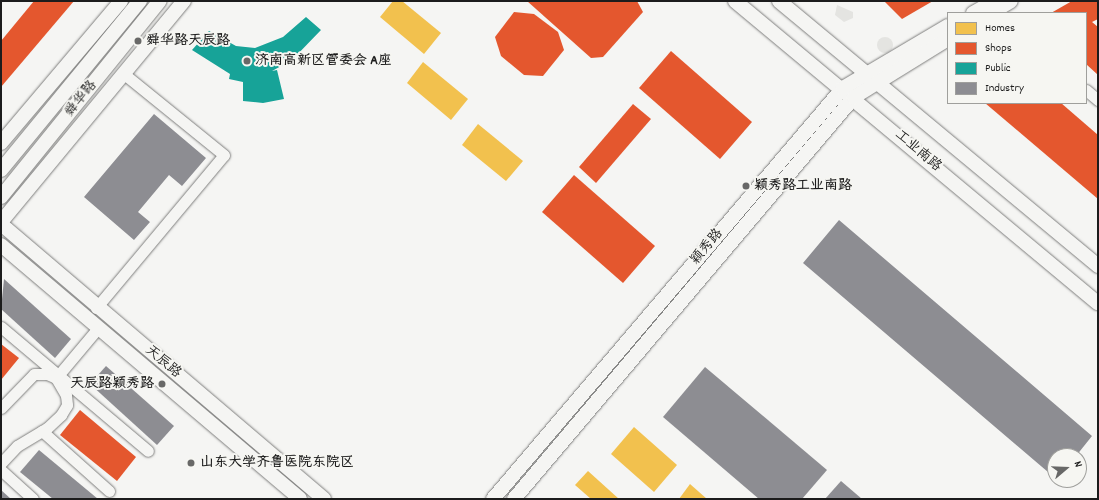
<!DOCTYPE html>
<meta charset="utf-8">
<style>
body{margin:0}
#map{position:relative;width:1099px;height:500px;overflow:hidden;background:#f5f5f3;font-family:Dekko,"LXGW WenKai TC",sans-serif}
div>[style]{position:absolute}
.green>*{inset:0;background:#e4e4e1}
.round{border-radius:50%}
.homes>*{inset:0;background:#f2c14e}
.shops>*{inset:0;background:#e4572e}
.public>*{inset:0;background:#17a398}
.industry>*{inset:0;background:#8d8d92}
.roads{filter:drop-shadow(0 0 1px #7e7e7d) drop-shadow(0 0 1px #7e7e7d)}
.minor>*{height:11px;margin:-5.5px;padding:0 5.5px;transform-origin:5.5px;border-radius:5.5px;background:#f5f5f3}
.major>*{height:14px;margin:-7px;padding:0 7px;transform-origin:7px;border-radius:7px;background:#f5f5f3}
.dots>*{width:11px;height:11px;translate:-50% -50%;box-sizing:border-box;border:2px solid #f6f6f2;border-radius:50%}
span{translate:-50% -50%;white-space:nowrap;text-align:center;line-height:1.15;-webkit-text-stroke:4px #f6f6f2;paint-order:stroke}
.poi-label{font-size:14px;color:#1c1c1c;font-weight:700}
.left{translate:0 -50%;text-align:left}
.right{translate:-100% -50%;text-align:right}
.street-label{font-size:14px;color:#1c1c1c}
.frame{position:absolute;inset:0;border:2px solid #1c1c1c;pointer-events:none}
.legend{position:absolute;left:947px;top:12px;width:140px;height:92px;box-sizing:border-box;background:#f6f6f2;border:1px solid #9f9f9c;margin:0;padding:5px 7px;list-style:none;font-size:12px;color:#1c1c1c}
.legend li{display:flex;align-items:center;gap:8px;height:20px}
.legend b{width:20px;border:1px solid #9f9f9c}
.north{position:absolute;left:1047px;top:448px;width:40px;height:40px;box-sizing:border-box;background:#f6f6f2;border:1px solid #9f9f9c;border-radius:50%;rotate:71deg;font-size:11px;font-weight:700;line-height:16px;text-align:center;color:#1c1c1c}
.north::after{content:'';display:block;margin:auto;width:14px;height:18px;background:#686867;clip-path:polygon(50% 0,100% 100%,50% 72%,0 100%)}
</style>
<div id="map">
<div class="green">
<i style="clip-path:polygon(837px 5px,853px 12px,853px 18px,844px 22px,835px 15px)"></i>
<i class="round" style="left:877px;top:37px;width:16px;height:16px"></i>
</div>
<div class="homes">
<i style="clip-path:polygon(393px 1px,402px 1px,441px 33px,424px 54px,380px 17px)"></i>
<i style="clip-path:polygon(423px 62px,468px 99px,451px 120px,407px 83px)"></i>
<i style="clip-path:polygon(478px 124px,523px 161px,506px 181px,462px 145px)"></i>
<i style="clip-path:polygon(634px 427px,677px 465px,654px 492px,611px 454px)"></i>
<i style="clip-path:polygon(588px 471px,619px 499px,591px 499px,575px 485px)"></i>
<i style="clip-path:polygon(690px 484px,707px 499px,679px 499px)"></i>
</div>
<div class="shops">
<i style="clip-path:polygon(34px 1px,74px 1px,1px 87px,1px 41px)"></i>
<i style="clip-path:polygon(527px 1px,637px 1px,643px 12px,603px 57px,591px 58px)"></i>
<i style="clip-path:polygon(884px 1px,933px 1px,902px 19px)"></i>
<i style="clip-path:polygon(1072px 1px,1098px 1px,1098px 19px,1092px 22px,1098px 27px,1098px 75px,1086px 64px,1086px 13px,1051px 13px)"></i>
<i style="clip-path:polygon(514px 12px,534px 14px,558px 32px,564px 50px,543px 76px,524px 75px,501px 56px,495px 37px)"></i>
<i style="clip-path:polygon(671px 51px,752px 122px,720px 159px,639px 88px)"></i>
<i style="clip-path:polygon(985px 103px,1061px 103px,1098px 135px,1098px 199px)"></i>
<i style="clip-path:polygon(633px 104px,651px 119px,596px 183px,579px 167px)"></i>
<i style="clip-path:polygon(574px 175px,655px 246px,623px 283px,542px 212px)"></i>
<i style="clip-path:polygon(1px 344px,19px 358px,1px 380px)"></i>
<i style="clip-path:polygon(80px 410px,136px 457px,117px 481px,60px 435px)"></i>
</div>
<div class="public">
<i style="clip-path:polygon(306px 17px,321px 30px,292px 60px,272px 71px,277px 70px,284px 99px,263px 103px,243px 101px,243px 82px,229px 79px,230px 74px,192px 50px,209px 31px,236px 46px,255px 48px,283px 37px)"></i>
</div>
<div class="industry">
<i style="clip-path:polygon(154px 114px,206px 158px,182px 186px,169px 175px,138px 212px,150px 222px,134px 240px,84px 197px)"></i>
<i style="clip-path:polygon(839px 220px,1092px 436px,1076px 456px,1055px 456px,1055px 478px,803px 263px)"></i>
<i style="clip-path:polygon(4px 279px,71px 339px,55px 358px,1px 309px)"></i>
<i style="clip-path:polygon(106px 366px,174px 426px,157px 445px,90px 384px)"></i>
<i style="clip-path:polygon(705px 367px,827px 470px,802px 499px,759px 499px,663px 417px)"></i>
<i style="clip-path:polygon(39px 450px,98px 499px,53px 499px,20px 472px)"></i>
<i style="clip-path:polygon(841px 481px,862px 499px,825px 499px)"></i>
<i style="clip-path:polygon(1px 490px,11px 499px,1px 499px)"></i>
</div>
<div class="roads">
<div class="minor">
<i style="left:1086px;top:90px;width:16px;rotate:40deg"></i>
<i style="left:96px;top:308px;width:199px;rotate:-50.1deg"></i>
<i style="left:224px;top:155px;width:129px;rotate:-141deg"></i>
<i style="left:1px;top:327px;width:192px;rotate:40.1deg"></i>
<i style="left:56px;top:378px;width:65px;rotate:-50deg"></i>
<i style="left:1px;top:408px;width:47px;rotate:-45.9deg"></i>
<i style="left:34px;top:374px;width:13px"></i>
<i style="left:47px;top:374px;width:10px;rotate:24deg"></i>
<i style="left:56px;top:378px;width:20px;rotate:60deg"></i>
<i style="left:66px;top:395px;width:10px;rotate:84deg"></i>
<i style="left:67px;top:405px;width:12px;rotate:121deg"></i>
<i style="left:61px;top:415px;width:19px;rotate:137deg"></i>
<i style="left:47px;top:428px;width:35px;rotate:149deg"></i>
<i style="left:17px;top:446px;width:23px;rotate:133deg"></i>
<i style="left:42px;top:431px;width:90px;rotate:41.8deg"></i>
<i style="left:1px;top:470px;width:43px;rotate:42.2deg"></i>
</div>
<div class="major">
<i style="left:735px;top:1px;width:472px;rotate:39.8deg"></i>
<i style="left:779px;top:1px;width:415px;rotate:39.7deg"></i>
<i style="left:973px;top:13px;width:25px;rotate:-29deg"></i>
<i style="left:991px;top:13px;width:23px;rotate:-31deg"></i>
<i style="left:1px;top:143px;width:186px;rotate:-49.8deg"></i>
<i style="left:1px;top:170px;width:219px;rotate:-50.6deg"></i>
<i style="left:1px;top:197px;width:252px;rotate:-51deg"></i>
<i style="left:1px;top:222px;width:287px;rotate:-50.4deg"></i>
<i style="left:1px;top:224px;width:424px;rotate:40.4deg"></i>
<i style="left:1px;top:245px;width:392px;rotate:40.3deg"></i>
<i style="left:493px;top:499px;width:540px;rotate:-49.58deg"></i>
<i style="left:843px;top:88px;width:122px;rotate:-30.6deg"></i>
<i style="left:514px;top:499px;width:527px;rotate:-49.78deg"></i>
<i style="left:854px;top:97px;width:110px;rotate:-31.7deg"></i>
</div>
</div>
<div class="dots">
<i style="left:138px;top:41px;background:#686867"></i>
<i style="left:247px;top:61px;background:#686867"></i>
<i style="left:746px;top:186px;background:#686867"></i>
<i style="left:162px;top:384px;background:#686867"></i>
<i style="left:191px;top:463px;background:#686867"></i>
</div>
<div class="poi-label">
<span class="left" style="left:146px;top:41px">舜华路天辰路</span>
<span class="left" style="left:255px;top:61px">济南高新区管委会 A座</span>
<span class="left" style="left:754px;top:186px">颖秀路工业南路</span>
<span class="right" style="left:154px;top:384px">天辰路颖秀路</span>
<span class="left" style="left:200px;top:463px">山东大学齐鲁医院东院区</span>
</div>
<div class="street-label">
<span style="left:81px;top:99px;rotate:-51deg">舜华路</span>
<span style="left:918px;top:151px;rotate:40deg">工业南路</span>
<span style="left:707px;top:247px;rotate:-50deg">颖秀路</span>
<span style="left:163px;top:362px;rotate:40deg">天辰路</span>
</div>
<div class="frame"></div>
<ul class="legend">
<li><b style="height:11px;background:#f2c14e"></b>Homes</li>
<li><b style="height:11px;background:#e4572e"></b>Shops</li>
<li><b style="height:11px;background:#17a398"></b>Public</li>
<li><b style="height:11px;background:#8d8d92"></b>Industry</li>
</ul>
<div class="north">N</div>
</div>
